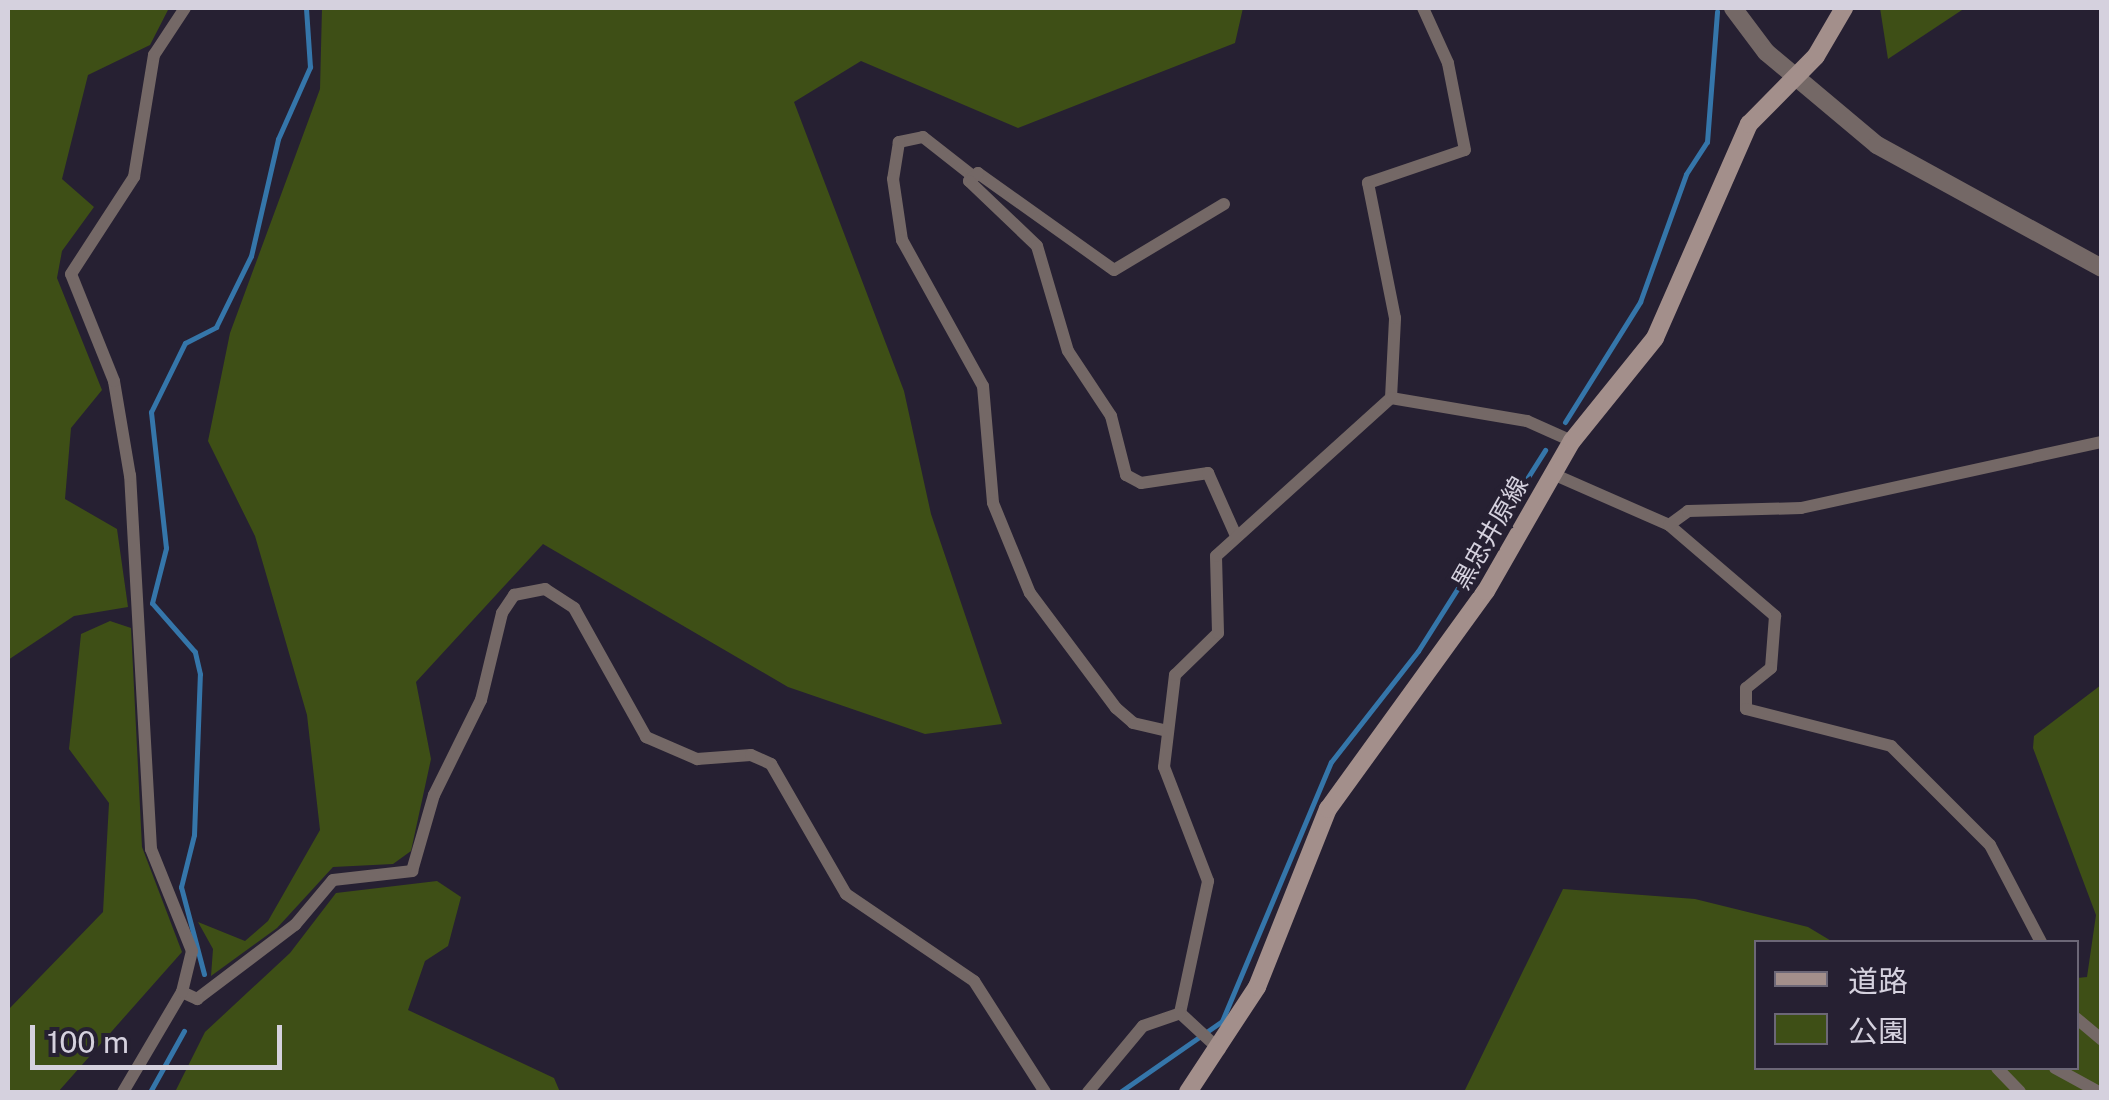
<!DOCTYPE html>
<meta charset="utf-8">
<style>
body{margin:0}
#map{position:relative;width:2109px;height:1100px;overflow:hidden;background:#262032;font-family:"Public Sans","Noto Sans JP",sans-serif}
div>[style]{position:absolute}
.green>*{inset:0;background:#3e4f16}
.stream>*{height:5px;margin:-2.5px;padding:0 2.5px;transform-origin:2.5px;border-radius:2.5px;background:#3576aa}
.minor>*{height:12px;margin:-6px;padding:0 6px;transform-origin:6px;border-radius:6px;background:#746866}
.tertiary>*{height:18px;margin:-9px;padding:0 9px;transform-origin:9px;border-radius:9px;background:#746866}
.secondary>*{height:18px;margin:-9px;padding:0 9px;transform-origin:9px;border-radius:9px;background:#a38f8b}
span{translate:-50% -50%;white-space:nowrap;text-align:center;line-height:1.15;-webkit-text-stroke:9px #262032;paint-order:stroke}
.street-label{font-size:25px;color:#d5d1de}
.frame{position:absolute;inset:0;border:10px solid #d5d1de;pointer-events:none}
.legend{position:absolute;left:1754px;top:940px;width:325px;height:130px;box-sizing:border-box;background:#262032;border:2px solid #6c6777;margin:0;padding:12px 18px;list-style:none;font-size:30px;color:#d5d1de}
.legend li{display:flex;align-items:center;gap:20px;height:50px}
.legend b{width:50px;border:2px solid #6c6777}
.scale{position:absolute;left:30px;top:1025px;width:252px;height:45px;box-sizing:border-box;border:5px solid #d5d1de;border-top:0;padding-left:12px;font-size:30px;line-height:35px;white-space:nowrap;color:#d5d1de;-webkit-text-stroke:8px #262032;paint-order:stroke}
</style>
<div id="map">
<div class="green">
<i style="clip-path:polygon(8px 8px,169px 8px,150px 45px,88px 75px,62px 179px,94px 207px,62px 251px,57px 278px,102px 390px,71px 428px,65px 499px,117px 529px,128px 607px,74px 616px,8px 660px)"></i>
<i style="clip-path:polygon(322px 8px,1243px 8px,1235px 43px,1018px 128px,861px 61px,794px 102px,904px 391px,931px 514px,1002px 724px,925px 734px,788px 687px,543px 544px,416px 682px,431px 759px,411px 851px,393px 864px,333px 867px,277px 928px,211px 976px,213px 949px,198px 922px,245px 941px,268px 921px,320px 830px,307px 715px,255px 536px,208px 441px,230px 333px,320px 89px)"></i>
<i style="clip-path:polygon(1880px 8px,1965px 8px,1888px 59px)"></i>
<i style="clip-path:polygon(110px 621px,131px 628px,142px 847px,182px 952px,58px 1092px,8px 1092px,8px 1010px,103px 912px,109px 803px,69px 749px,81px 634px)"></i>
<i style="clip-path:polygon(2101px 685px,2101px 1092px,1464px 1092px,1563px 889px,1695px 899px,1808px 927px,1833px 942px,1756px 942px,1756px 1068px,2076px 1068px,2077px 978px,2087px 977px,2096px 915px,2033px 748px,2034px 736px)"></i>
<i style="clip-path:polygon(437px 881px,461px 897px,448px 946px,425px 961px,408px 1010px,554px 1078px,560px 1092px,175px 1092px,205px 1032px,290px 953px,336px 893px)"></i>
</div>
<div class="stream">
<i style="left:1565px;top:422px;width:142px;rotate:-58deg"></i>
<i style="left:1640px;top:302px;width:136px;rotate:-70.2deg"></i>
<i style="left:1686px;top:174px;width:38px;rotate:-57deg"></i>
<i style="left:1707px;top:142px;width:131px;rotate:-85.6deg"></i>
<i style="left:204px;top:974px;width:90px;rotate:-104.8deg"></i>
<i style="left:181px;top:887px;width:54px;rotate:-76deg"></i>
<i style="left:194px;top:835px;width:161px;rotate:-87.9deg"></i>
<i style="left:200px;top:674px;width:23px;rotate:-103deg"></i>
<i style="left:195px;top:652px;width:65px;rotate:-131.3deg"></i>
<i style="left:152px;top:603px;width:57px;rotate:-75.7deg"></i>
<i style="left:166px;top:548px;width:137px;rotate:-96.3deg"></i>
<i style="left:151px;top:412px;width:77px;rotate:-63.8deg"></i>
<i style="left:185px;top:343px;width:35px;rotate:-27deg"></i>
<i style="left:216px;top:327px;width:79px;rotate:-63.8deg"></i>
<i style="left:251px;top:256px;width:120px;rotate:-77deg"></i>
<i style="left:278px;top:139px;width:79px;rotate:-66deg"></i>
<i style="left:310px;top:67px;width:59px;rotate:-93.9deg"></i>
<i style="left:150px;top:1092px;width:70px;rotate:-60.9deg"></i>
<i style="left:1120px;top:1092px;width:124px;rotate:-34.8deg"></i>
<i style="left:1222px;top:1021px;width:281px;rotate:-67.2deg"></i>
<i style="left:1331px;top:762px;width:141px;rotate:-51.9deg"></i>
<i style="left:1418px;top:651px;width:238px;rotate:-57.7deg"></i>
</div>
<div class="minor">
<i style="left:974px;top:177px;width:65px;rotate:-141.9deg"></i>
<i style="left:923px;top:137px;width:25px;rotate:168deg"></i>
<i style="left:899px;top:142px;width:37px;rotate:99deg"></i>
<i style="left:893px;top:179px;width:62px;rotate:81.6deg"></i>
<i style="left:902px;top:240px;width:167px;rotate:61deg"></i>
<i style="left:983px;top:386px;width:117px;rotate:85.1deg"></i>
<i style="left:993px;top:503px;width:97px;rotate:67.7deg"></i>
<i style="left:1030px;top:593px;width:144px;rotate:53.2deg"></i>
<i style="left:1116px;top:708px;width:23px;rotate:41deg"></i>
<i style="left:1133px;top:723px;width:35px;rotate:13deg"></i>
<i style="left:1224px;top:204px;width:128px;rotate:149deg"></i>
<i style="left:1114px;top:270px;width:167px;rotate:-144.5deg"></i>
<i style="left:978px;top:173px;width:12px;rotate:138deg"></i>
<i style="left:969px;top:181px;width:94px;rotate:43.7deg"></i>
<i style="left:1037px;top:246px;width:109px;rotate:73.6deg"></i>
<i style="left:1068px;top:351px;width:78px;rotate:56.5deg"></i>
<i style="left:1111px;top:416px;width:61px;rotate:75.7deg"></i>
<i style="left:1126px;top:475px;width:17px;rotate:28deg"></i>
<i style="left:1141px;top:483px;width:68px;rotate:-8.5deg"></i>
<i style="left:1208px;top:473px;width:69px;rotate:66deg"></i>
<i style="left:1391px;top:398px;width:80px;rotate:-87.1deg"></i>
<i style="left:1395px;top:318px;width:138px;rotate:-101.3deg"></i>
<i style="left:1368px;top:183px;width:102px;rotate:-18.8deg"></i>
<i style="left:1465px;top:150px;width:89px;rotate:-101.1deg"></i>
<i style="left:1448px;top:63px;width:60px;rotate:-114.4deg"></i>
<i style="left:1553px;top:474px;width:127px;rotate:23.7deg"></i>
<i style="left:1669px;top:525px;width:140px;rotate:40.6deg"></i>
<i style="left:1775px;top:616px;width:52px;rotate:94.4deg"></i>
<i style="left:1771px;top:668px;width:32px;rotate:141deg"></i>
<i style="left:1746px;top:688px;width:21px;rotate:90deg"></i>
<i style="left:1746px;top:709px;width:150px;rotate:14.3deg"></i>
<i style="left:1891px;top:746px;width:140px;rotate:45deg"></i>
<i style="left:1990px;top:845px;width:110px;rotate:62.3deg"></i>
<i style="left:1669px;top:525px;width:24px;rotate:-36deg"></i>
<i style="left:1688px;top:511px;width:113px;rotate:-1.5deg"></i>
<i style="left:1801px;top:508px;width:308px;rotate:-12.4deg"></i>
<i style="left:182px;top:992px;width:17px;rotate:25deg"></i>
<i style="left:197px;top:999px;width:123px;rotate:-37.1deg"></i>
<i style="left:295px;top:925px;width:59px;rotate:-49.8deg"></i>
<i style="left:333px;top:880px;width:80px;rotate:-6.5deg"></i>
<i style="left:412px;top:871px;width:79px;rotate:-73.9deg"></i>
<i style="left:434px;top:795px;width:106px;rotate:-63.7deg"></i>
<i style="left:481px;top:700px;width:89px;rotate:-76.4deg"></i>
<i style="left:502px;top:613px;width:22px;rotate:-56deg"></i>
<i style="left:514px;top:595px;width:32px;rotate:-11deg"></i>
<i style="left:545px;top:589px;width:35px;rotate:33deg"></i>
<i style="left:574px;top:608px;width:148px;rotate:60.8deg"></i>
<i style="left:646px;top:737px;width:56px;rotate:23.3deg"></i>
<i style="left:697px;top:759px;width:54px;rotate:-4.2deg"></i>
<i style="left:751px;top:755px;width:22px;rotate:24deg"></i>
<i style="left:771px;top:764px;width:150px;rotate:60deg"></i>
<i style="left:846px;top:894px;width:155px;rotate:34.2deg"></i>
<i style="left:974px;top:981px;width:132px;rotate:57.4deg"></i>
<i style="left:1180px;top:1013px;width:135px;rotate:-78deg"></i>
<i style="left:1208px;top:881px;width:122px;rotate:-111.1deg"></i>
<i style="left:1164px;top:767px;width:93px;rotate:-83.2deg"></i>
<i style="left:1175px;top:675px;width:60px;rotate:-44.3deg"></i>
<i style="left:1218px;top:633px;width:77px;rotate:-91.5deg"></i>
<i style="left:1216px;top:556px;width:236px;rotate:-42.1deg"></i>
<i style="left:1391px;top:398px;width:138px;rotate:9.6deg"></i>
<i style="left:1527px;top:421px;width:49px;rotate:24deg"></i>
<i style="left:1180px;top:1013px;width:54px;rotate:42.8deg"></i>
<i style="left:2076px;top:1018px;width:34px;rotate:40deg"></i>
<i style="left:1997px;top:1068px;width:33px;rotate:46deg"></i>
<i style="left:2055px;top:1068px;width:50px;rotate:28.6deg"></i>
<i style="left:123px;top:1092px;width:116px;rotate:-59.5deg"></i>
<i style="left:182px;top:992px;width:42px;rotate:-76.3deg"></i>
<i style="left:192px;top:951px;width:110px;rotate:-111.9deg"></i>
<i style="left:151px;top:849px;width:374px;rotate:-93.2deg"></i>
<i style="left:130px;top:476px;width:96px;rotate:-99.6deg"></i>
<i style="left:114px;top:381px;width:115px;rotate:-111.9deg"></i>
<i style="left:71px;top:274px;width:116px;rotate:-57deg"></i>
<i style="left:134px;top:177px;width:124px;rotate:-80.7deg"></i>
<i style="left:154px;top:55px;width:56px;rotate:-56.6deg"></i>
<i style="left:1088px;top:1092px;width:86px;rotate:-50.2deg"></i>
<i style="left:1143px;top:1026px;width:39px;rotate:-19deg"></i>
</div>
<div class="tertiary">
<i style="left:1733px;top:8px;width:55px;rotate:53.1deg"></i>
<i style="left:1766px;top:52px;width:145px;rotate:40deg"></i>
<i style="left:1877px;top:145px;width:256px;rotate:28.7deg"></i>
</div>
<div class="secondary">
<i style="left:1188px;top:1092px;width:126px;rotate:-56.7deg"></i>
<i style="left:1257px;top:987px;width:192px;rotate:-68.3deg"></i>
<i style="left:1328px;top:809px;width:269px;rotate:-54.1deg"></i>
<i style="left:1486px;top:591px;width:173px;rotate:-60.2deg"></i>
<i style="left:1572px;top:441px;width:132px;rotate:-51.1deg"></i>
<i style="left:1655px;top:338px;width:234px;rotate:-66.3deg"></i>
<i style="left:1749px;top:124px;width:95px;rotate:-45.4deg"></i>
<i style="left:1816px;top:56px;width:56px;rotate:-59.7deg"></i>
</div>
<div class="street-label">
<span style="left:1490px;top:533px;rotate:-60deg">黒忠井原線</span>
</div>
<div class="frame"></div>
<ul class="legend">
<li><b style="height:12px;background:#a38f8b"></b>道路</li>
<li><b style="height:28px;background:#3e4f16"></b>公園</li>
</ul>
<div class="scale">100 m</div>
</div>
